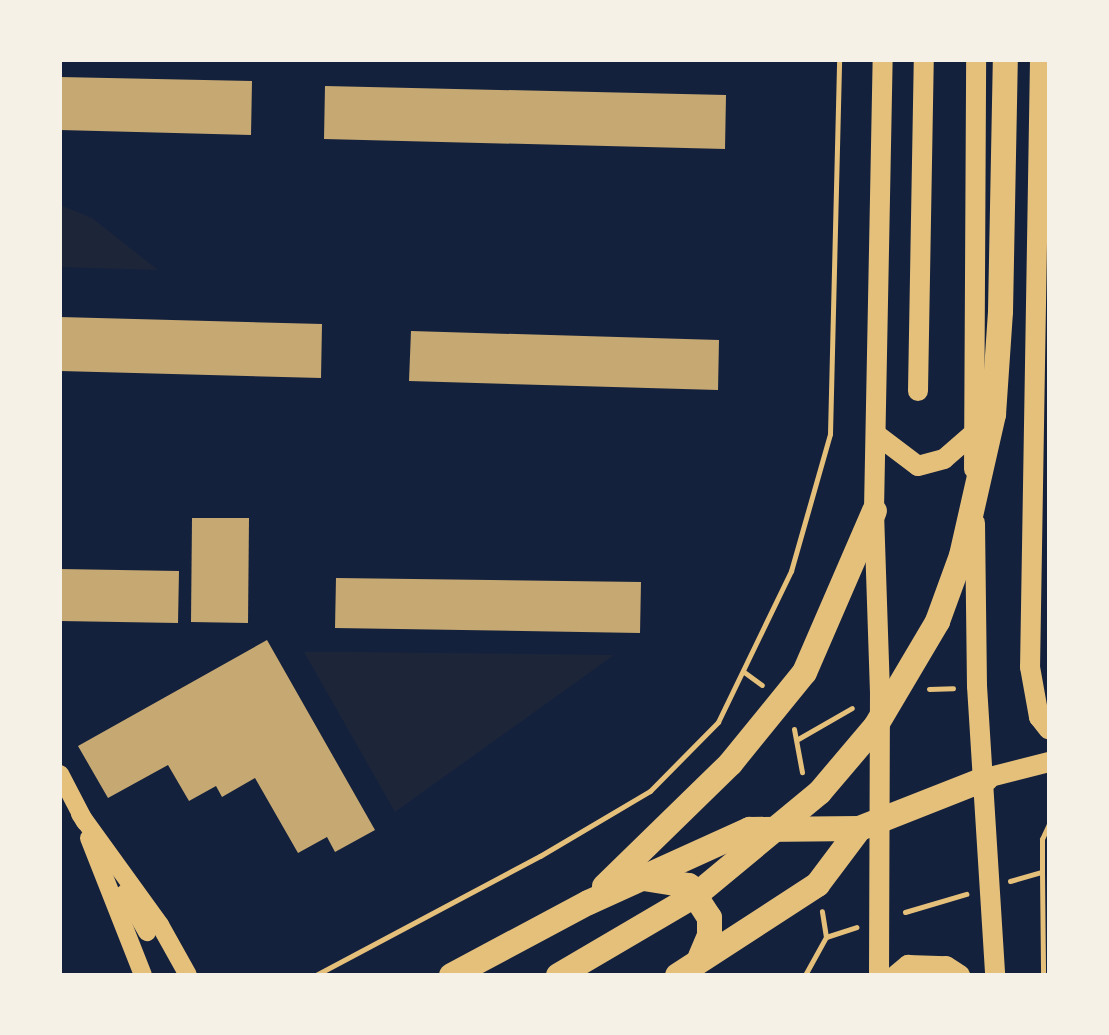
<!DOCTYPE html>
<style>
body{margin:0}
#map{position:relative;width:1109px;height:1035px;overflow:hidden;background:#14213d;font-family:Signika,sans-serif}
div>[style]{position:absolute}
.green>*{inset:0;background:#1d2539}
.building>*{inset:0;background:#c6a872}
.path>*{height:5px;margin:-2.5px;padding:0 2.5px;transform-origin:2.5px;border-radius:2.5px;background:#e5c07b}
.tertiary>*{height:18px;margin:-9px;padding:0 9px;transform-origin:9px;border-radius:9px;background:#e5c07b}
.secondary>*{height:20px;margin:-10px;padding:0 10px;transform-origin:10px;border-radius:10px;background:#e5c07b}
.trunk>*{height:25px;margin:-12.5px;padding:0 12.5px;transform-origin:12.5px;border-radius:12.5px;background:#e5c07b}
span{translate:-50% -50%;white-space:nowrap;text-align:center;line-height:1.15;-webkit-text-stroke:8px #f6f1e7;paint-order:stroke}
.frame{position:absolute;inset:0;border:62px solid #f6f1e7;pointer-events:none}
</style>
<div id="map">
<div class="green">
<i style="clip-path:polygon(60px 205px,92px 218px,158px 270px,60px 267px)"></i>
<i style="clip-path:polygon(304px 652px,354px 652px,614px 655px,395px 812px)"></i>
</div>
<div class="building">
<i style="clip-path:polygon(60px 77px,252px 81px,251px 135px,60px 130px)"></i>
<i style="clip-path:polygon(325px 86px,726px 95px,725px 149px,324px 139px)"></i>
<i style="clip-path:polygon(60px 317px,322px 324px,321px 378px,60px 371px)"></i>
<i style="clip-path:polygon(411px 331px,719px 340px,718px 390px,409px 381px)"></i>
<i style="clip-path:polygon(192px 518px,249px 518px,248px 623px,191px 622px)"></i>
<i style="clip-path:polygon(60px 569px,179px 571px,178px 623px,60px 621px)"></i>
<i style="clip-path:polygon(336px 578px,641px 582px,640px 633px,335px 628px)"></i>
<i style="clip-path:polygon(267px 640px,375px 830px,335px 852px,327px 837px,298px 853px,255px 778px,222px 797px,216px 786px,189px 801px,168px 765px,108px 798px,78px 746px)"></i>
</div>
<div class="path">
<i style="left:744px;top:672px;width:22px;rotate:36deg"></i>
<i style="left:929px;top:689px;width:24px;rotate:-2deg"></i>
<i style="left:794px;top:729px;width:44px;rotate:79.5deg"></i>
<i style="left:798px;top:739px;width:62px;rotate:-29.9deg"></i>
<i style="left:1042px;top:872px;width:33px;rotate:-90deg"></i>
<i style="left:1042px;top:839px;width:17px;rotate:-65deg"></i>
<i style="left:1010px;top:881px;width:33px;rotate:-16deg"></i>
<i style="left:1042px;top:872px;width:103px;rotate:89.4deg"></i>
<i style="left:905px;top:912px;width:64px;rotate:-16.4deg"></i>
<i style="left:826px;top:937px;width:32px;rotate:-18deg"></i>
<i style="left:316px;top:975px;width:254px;rotate:-28deg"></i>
<i style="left:540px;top:856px;width:128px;rotate:-30.6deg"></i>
<i style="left:650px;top:791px;width:97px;rotate:-45.4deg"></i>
<i style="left:718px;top:722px;width:168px;rotate:-64.2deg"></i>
<i style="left:791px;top:571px;width:142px;rotate:-74.1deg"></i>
<i style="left:830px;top:434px;width:374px;rotate:-88.6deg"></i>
<i style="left:805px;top:975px;width:43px;rotate:-61.1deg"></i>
<i style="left:826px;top:937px;width:26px;rotate:-99deg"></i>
</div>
<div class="tertiary">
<i style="left:60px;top:774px;width:54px;rotate:62.5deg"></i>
<i style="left:80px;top:814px;width:137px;rotate:54.2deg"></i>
<i style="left:160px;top:925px;width:57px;rotate:60.8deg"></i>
<i style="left:89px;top:838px;width:147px;rotate:68.5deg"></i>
<i style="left:125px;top:893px;width:45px;rotate:60.6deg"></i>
</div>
<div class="secondary">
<i style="left:1040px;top:60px;width:607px;rotate:90.94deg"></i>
<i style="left:1030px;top:667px;width:51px;rotate:79.8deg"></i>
<i style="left:1039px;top:717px;width:16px;rotate:52deg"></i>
<i style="left:918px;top:391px;width:331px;rotate:-89deg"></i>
<i style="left:877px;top:435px;width:51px;rotate:37.1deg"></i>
<i style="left:918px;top:466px;width:27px;rotate:-15deg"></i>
<i style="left:944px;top:459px;width:38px;rotate:-41deg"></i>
<i style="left:974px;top:469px;width:409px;rotate:-89.7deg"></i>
<i style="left:975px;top:523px;width:163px;rotate:89.3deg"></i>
<i style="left:977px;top:686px;width:290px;rotate:86.4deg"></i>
<i style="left:986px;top:778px;width:65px;rotate:-14.3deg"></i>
<i style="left:879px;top:975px;width:282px;rotate:-89.8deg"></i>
<i style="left:880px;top:693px;width:183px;rotate:-91.9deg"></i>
<i style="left:874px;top:510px;width:450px;rotate:-88.9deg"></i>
<i style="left:896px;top:975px;width:16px;rotate:-40deg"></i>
<i style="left:908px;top:965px;width:38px;rotate:2deg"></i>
<i style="left:946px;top:966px;width:17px;rotate:33deg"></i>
</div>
<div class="trunk">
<i style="left:643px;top:878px;width:46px;rotate:8.8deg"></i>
<i style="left:688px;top:885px;width:38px;rotate:57deg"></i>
<i style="left:709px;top:917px;width:18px;rotate:90deg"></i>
<i style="left:709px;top:935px;width:23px;rotate:113deg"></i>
<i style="left:604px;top:886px;width:176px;rotate:-44.3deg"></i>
<i style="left:730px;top:763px;width:117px;rotate:-50.9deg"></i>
<i style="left:804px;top:672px;width:176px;rotate:-66.6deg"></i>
<i style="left:451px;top:975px;width:155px;rotate:-28.1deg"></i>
<i style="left:588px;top:902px;width:177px;rotate:-24.4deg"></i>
<i style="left:749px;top:829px;width:110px;rotate:-0.5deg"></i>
<i style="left:859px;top:828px;width:136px;rotate:-21.5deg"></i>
<i style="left:558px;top:975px;width:160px;rotate:-30.4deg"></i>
<i style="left:696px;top:894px;width:160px;rotate:-39.7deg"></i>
<i style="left:819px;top:792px;width:87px;rotate:-49.7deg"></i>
<i style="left:875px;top:726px;width:122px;rotate:-59.4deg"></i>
<i style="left:937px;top:621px;width:70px;rotate:-70deg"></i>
<i style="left:961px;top:555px;width:145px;rotate:-77.2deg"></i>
<i style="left:993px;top:414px;width:103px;rotate:-86.1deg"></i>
<i style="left:1000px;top:311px;width:251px;rotate:-88.9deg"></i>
<i style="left:677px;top:975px;width:167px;rotate:-33deg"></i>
<i style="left:817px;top:884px;width:70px;rotate:-53.1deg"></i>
</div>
<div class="frame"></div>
</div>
